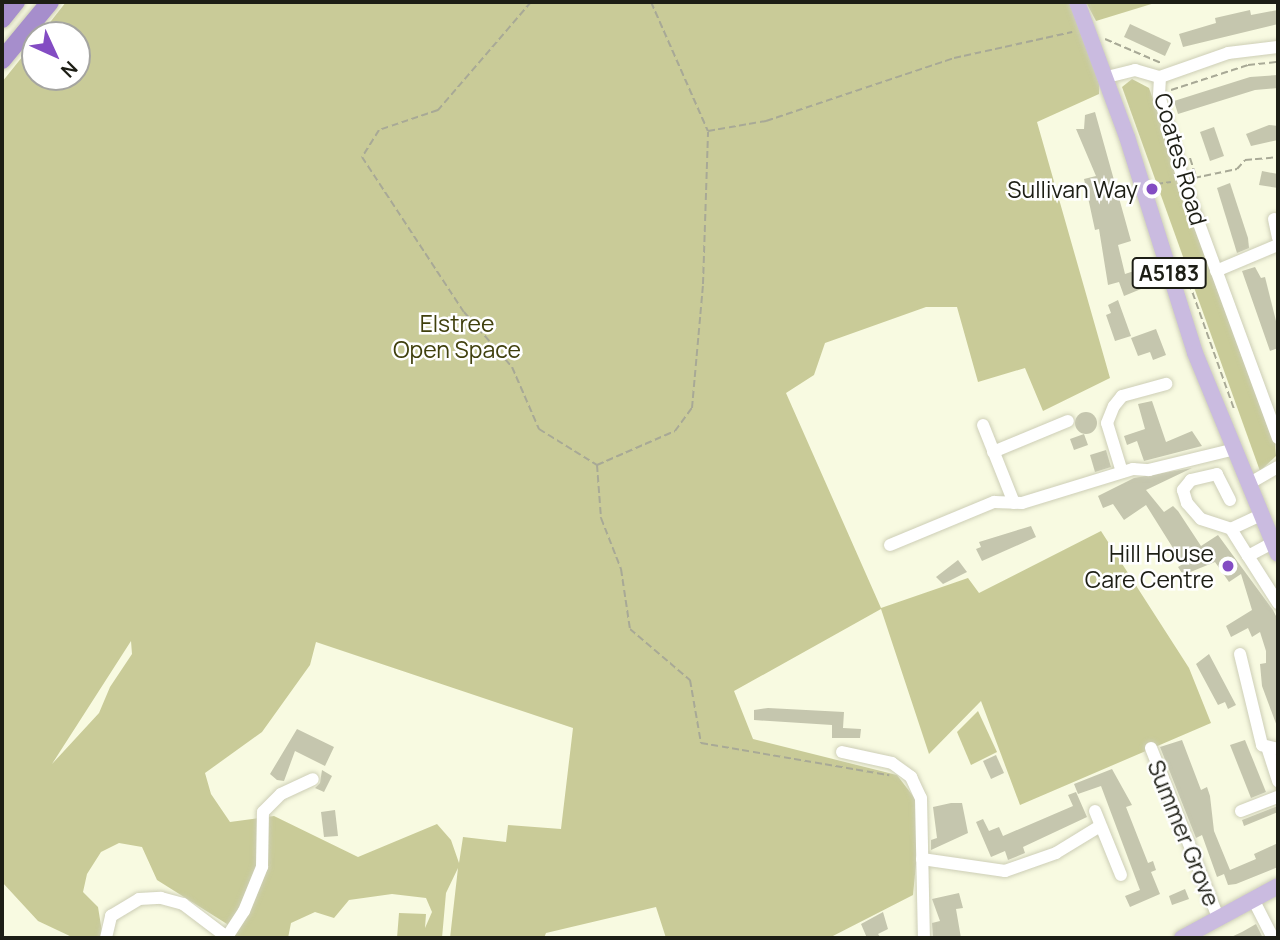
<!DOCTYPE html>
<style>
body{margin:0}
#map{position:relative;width:1280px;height:940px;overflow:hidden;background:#f8fae1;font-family:Manrope,sans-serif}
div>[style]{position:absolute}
.green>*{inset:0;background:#c9cb98}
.building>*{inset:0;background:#c5c6ae}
.round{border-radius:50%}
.path>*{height:2px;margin-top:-1px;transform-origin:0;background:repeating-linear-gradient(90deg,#a8a996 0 7px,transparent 0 10.5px)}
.roads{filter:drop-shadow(0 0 2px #cdceb6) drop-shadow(0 0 2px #cdceb6)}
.minor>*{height:12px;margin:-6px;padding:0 6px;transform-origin:6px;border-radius:6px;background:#fff}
.major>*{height:16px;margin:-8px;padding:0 8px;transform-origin:8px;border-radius:8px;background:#cabbe0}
.highway>*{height:18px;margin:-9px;padding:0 9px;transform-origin:9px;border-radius:9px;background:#a68ecc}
.dots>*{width:19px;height:19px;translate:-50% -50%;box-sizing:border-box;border:4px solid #fff;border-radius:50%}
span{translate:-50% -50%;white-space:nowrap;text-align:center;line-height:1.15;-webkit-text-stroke:5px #fff;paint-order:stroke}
.shield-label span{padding:2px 5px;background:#fff;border:2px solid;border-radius:5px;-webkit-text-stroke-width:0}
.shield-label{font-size:21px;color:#1d1e15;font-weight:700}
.street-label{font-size:23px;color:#1d1e15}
.poi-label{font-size:23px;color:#1d1e15}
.right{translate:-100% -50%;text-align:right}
.park-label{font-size:23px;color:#40400d}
.frame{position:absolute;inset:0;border:4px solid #1d1e15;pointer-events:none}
.north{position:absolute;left:21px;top:21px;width:70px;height:70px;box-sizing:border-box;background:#fff;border:2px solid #a5a5a1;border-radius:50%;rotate:135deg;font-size:19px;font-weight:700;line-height:28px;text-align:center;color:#1d1e15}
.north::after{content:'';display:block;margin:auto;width:24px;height:32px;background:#834cc3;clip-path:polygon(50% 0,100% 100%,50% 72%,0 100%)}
</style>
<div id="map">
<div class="green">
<i style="clip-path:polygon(evenodd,66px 2px,1069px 2px,1099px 75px,1099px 94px,1037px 122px,1110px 378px,1043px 411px,1025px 368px,978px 382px,957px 307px,926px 307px,825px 343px,814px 375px,786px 393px,881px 608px,968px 578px,979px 593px,1101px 531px,1189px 668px,1211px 723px,1020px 805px,981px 701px,929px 754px,881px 609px,734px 691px,753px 739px,897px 775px,916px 800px,918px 843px,913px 895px,829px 938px,666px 938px,656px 907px,546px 933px,544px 938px,450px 938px,458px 868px,446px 893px,442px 938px,397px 938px,399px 913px,426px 914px,425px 928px,432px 912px,426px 898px,392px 894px,349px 900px,334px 918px,315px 912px,291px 923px,288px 938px,234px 938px,227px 924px,157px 880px,142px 847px,119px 843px,101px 852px,87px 874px,83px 892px,98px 907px,103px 938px,74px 938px,38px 921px,2px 882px,2px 82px,35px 41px,35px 77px,77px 77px,77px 35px,40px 35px,66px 2px,131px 641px,132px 654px,110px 687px,99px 713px,52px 764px,131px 641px,66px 2px,316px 642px,573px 728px,561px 829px,508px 825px,506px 842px,463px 837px,459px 863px,451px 840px,437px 824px,358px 857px,274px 816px,230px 822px,211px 794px,205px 773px,262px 732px,310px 665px,316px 642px)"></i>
<i style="clip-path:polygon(1086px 2px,1158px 2px,1096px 21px)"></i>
<i style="clip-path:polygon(1132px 79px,1149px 88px,1275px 443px,1276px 456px,1260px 471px,1122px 87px)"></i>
<i style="clip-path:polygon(978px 711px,997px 752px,971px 765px,957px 732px)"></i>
</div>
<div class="building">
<i style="clip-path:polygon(1250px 10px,1251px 15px,1278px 10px,1278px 24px,1183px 47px,1179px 34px,1216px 23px,1215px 18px)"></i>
<i style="clip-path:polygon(1130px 24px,1171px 43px,1165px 56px,1124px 37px)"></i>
<i style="clip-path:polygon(1278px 75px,1278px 88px,1255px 90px,1178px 114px,1174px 101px,1250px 77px)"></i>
<i style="clip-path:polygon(1095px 112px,1131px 241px,1118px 245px,1125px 274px,1134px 271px,1141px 289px,1124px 296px,1119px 282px,1108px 285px,1099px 229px,1095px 230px,1084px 179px,1096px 176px,1076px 129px,1084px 129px,1085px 115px)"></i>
<i style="clip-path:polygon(1269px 125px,1278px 126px,1278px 140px,1251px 146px,1246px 134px)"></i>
<i style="clip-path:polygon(1214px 127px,1224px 156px,1210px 161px,1200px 132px)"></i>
<i style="clip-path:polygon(1262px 171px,1278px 174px,1278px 188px,1259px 185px)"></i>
<i style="clip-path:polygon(1230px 183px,1248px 238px,1249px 248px,1237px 253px,1217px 188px)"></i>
<i style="clip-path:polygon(1255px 267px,1261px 278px,1265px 277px,1278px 329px,1278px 348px,1270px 351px,1242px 271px)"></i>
<i style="clip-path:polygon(1118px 300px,1131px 336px,1115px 341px,1106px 315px,1111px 313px,1108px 305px)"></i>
<i style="clip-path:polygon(1156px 329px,1166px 355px,1153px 360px,1150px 352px,1138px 356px,1131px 338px)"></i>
<i style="clip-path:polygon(1152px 401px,1166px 442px,1192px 431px,1202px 446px,1144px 461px,1137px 441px,1127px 445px,1124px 436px,1145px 429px,1138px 404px)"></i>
<i class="round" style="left:1075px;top:412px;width:22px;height:22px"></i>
<i style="clip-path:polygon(1084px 434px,1088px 445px,1074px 450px,1070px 439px)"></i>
<i style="clip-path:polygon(1106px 450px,1111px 467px,1095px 472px,1090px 455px)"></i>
<i style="clip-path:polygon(1192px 468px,1146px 490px,1164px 512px,1173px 506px,1178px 511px,1201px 546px,1218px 535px,1273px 610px,1278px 620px,1278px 729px,1262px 686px,1260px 664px,1266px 663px,1266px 651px,1260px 632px,1252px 637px,1248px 628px,1231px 637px,1226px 626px,1252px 610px,1241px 574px,1229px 582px,1215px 562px,1183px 575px,1178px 567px,1183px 564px,1146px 505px,1124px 520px,1113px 504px,1103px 508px,1098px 496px,1134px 478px)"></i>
<i style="clip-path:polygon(1031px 526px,1036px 537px,982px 561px,976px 549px,981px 547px,979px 542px)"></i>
<i style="clip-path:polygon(958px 560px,967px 572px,943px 584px,936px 577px)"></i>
<i style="clip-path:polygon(1209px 654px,1236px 705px,1228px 709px,1225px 702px,1218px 705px,1196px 664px)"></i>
<i style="clip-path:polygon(768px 708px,844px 712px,843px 728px,861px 729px,860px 738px,832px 738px,832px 725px,754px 720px,754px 710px)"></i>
<i style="clip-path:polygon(297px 729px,334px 747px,325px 766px,295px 751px,284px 781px,277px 780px,270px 774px)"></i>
<i style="clip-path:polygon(1182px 740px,1201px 790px,1207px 787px,1210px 796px,1214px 831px,1230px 870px,1256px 859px,1254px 854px,1278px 843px,1278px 867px,1236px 884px,1228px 885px,1224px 874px,1217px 877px,1202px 835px,1196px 838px,1160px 747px)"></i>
<i style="clip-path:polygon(1245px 740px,1266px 792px,1251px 798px,1230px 745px)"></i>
<i style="clip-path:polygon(996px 755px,1004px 773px,991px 779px,983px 761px)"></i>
<i style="clip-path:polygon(1112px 769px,1132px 805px,1126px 807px,1148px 863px,1153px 861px,1156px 870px,1151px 872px,1160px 894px,1130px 907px,1125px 896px,1140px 890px,1101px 786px,1078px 794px,1074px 784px)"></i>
<i style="clip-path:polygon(322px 770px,332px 776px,324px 792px,315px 788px,320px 783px)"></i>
<i style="clip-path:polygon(1076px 792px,1087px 817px,1023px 847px,1025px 853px,1008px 860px,1005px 851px,991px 857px,976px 822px,983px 819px,989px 831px,999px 827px,1003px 836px,1073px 806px,1068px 795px)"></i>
<i style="clip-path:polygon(951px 803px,962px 803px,968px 833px,931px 850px,931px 840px,937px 838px,933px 807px)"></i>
<i style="clip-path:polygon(1278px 806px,1278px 812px,1244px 826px,1242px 820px)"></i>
<i style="clip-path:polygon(335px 810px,338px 836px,324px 837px,321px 812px)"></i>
<i style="clip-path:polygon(1185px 889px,1189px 899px,1172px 905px,1169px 896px)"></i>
<i style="clip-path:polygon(959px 893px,963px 908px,956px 909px,961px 938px,933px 938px,932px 923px,940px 921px,932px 899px)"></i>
<i style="clip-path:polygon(883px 912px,888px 929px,878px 934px,881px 938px,867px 938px,861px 924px)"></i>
<i style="clip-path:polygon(1256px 924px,1262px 936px,1229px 938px,1242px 932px)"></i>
</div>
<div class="path">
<i style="left:531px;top:2px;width:143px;rotate:130.7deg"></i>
<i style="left:438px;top:110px;width:62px;rotate:161.3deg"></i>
<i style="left:379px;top:130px;width:32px;rotate:122deg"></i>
<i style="left:362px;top:157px;width:186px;rotate:56.7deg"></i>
<i style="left:464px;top:312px;width:73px;rotate:48.9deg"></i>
<i style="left:512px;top:367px;width:68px;rotate:66.5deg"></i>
<i style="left:539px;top:429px;width:68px;rotate:31.8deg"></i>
<i style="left:597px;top:465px;width:53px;rotate:85.7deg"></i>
<i style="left:601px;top:518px;width:55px;rotate:68.6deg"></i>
<i style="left:621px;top:569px;width:61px;rotate:81.5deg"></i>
<i style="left:630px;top:629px;width:79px;rotate:40.4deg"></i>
<i style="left:690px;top:680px;width:64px;rotate:80.1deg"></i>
<i style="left:701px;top:743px;width:191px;rotate:9.7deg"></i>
<i style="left:651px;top:2px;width:141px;rotate:66.2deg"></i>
<i style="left:708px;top:131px;width:59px;rotate:-9.8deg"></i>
<i style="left:766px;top:121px;width:198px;rotate:-18.5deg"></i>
<i style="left:954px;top:58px;width:121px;rotate:-12.4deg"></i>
<i style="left:1105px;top:39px;width:61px;rotate:23.2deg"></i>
<i style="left:1171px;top:90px;width:81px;rotate:-18deg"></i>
<i style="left:1248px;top:65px;width:30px;rotate:-6deg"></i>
<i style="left:1190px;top:158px;width:19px;rotate:72deg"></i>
<i style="left:1194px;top:178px;width:44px;rotate:-11.8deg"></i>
<i style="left:1237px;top:169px;width:12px;rotate:-48deg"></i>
<i style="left:1245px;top:160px;width:33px;rotate:-5deg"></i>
<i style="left:1156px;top:184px;width:15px;rotate:-8deg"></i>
<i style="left:1182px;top:263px;width:155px;rotate:70.4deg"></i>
<i style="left:597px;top:465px;width:85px;rotate:-23.6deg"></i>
<i style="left:675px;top:431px;width:29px;rotate:-54deg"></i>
<i style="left:692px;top:408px;width:124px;rotate:-84.9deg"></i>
<i style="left:703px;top:284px;width:152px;rotate:-88.1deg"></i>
</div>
<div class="roads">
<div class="minor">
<i style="left:1107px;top:77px;width:29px;rotate:-14deg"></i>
<i style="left:1135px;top:70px;width:26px;rotate:16deg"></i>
<i style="left:1160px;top:77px;width:72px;rotate:-19.4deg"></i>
<i style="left:1228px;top:53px;width:50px;rotate:-6.8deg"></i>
<i style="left:1160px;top:77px;width:18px;rotate:93deg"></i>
<i style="left:1159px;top:95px;width:88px;rotate:74.2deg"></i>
<i style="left:1183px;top:180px;width:275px;rotate:69.8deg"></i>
<i style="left:1274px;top:219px;width:19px;rotate:78deg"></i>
<i style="left:1216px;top:271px;width:67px;rotate:-22.8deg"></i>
<i style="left:983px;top:425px;width:84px;rotate:68.3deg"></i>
<i style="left:993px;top:452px;width:81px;rotate:-22.5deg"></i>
<i style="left:1122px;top:472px;width:51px;rotate:-107deg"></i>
<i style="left:1107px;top:423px;width:18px;rotate:-68deg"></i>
<i style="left:1114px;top:406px;width:13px;rotate:-51deg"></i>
<i style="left:1122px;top:396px;width:46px;rotate:-15.3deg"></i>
<i style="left:1250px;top:483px;width:32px;rotate:-30deg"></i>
<i style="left:1230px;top:500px;width:29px;rotate:-117deg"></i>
<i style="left:1217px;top:474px;width:27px;rotate:167deg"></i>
<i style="left:1191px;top:480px;width:13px;rotate:129deg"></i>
<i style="left:1183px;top:490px;width:14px;rotate:73deg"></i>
<i style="left:1187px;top:503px;width:21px;rotate:49deg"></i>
<i style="left:1201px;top:519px;width:32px;rotate:18deg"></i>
<i style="left:1263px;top:514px;width:35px;rotate:155deg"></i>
<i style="left:1231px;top:529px;width:32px;rotate:58deg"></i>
<i style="left:1248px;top:556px;width:30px;rotate:-28deg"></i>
<i style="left:890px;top:545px;width:113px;rotate:-22.5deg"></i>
<i style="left:994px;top:502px;width:28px;rotate:2deg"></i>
<i style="left:1022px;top:503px;width:116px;rotate:-17deg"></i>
<i style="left:1133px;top:469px;width:16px;rotate:4deg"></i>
<i style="left:1149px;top:470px;width:89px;rotate:-13.7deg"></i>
<i style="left:1248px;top:556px;width:56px;rotate:57.4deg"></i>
<i style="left:1240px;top:654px;width:94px;rotate:76.4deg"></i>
<i style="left:1262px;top:745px;width:16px;rotate:14deg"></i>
<i style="left:1151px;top:748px;width:182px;rotate:68.4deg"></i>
<i style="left:1268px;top:750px;width:33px;rotate:72deg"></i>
<i style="left:842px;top:752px;width:51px;rotate:12.4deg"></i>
<i style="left:892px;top:763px;width:24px;rotate:36deg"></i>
<i style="left:911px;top:777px;width:23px;rotate:65deg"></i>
<i style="left:921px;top:798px;width:140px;rotate:88.8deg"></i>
<i style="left:1095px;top:811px;width:69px;rotate:67.9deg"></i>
<i style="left:1241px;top:811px;width:40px;rotate:-21deg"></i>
<i style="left:922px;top:859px;width:84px;rotate:8.2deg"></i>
<i style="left:1005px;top:871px;width:54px;rotate:-19.4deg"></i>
<i style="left:1056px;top:853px;width:52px;rotate:-31.5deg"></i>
<i style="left:1253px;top:899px;width:44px;rotate:62.9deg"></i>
<i style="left:227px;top:937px;width:31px;rotate:-57deg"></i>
<i style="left:244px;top:911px;width:48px;rotate:-67.8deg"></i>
<i style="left:262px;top:867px;width:55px;rotate:-89deg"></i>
<i style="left:263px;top:812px;width:25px;rotate:-45deg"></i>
<i style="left:281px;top:794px;width:35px;rotate:-25deg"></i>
<i style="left:106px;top:938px;width:23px;rotate:-77deg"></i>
<i style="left:111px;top:916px;width:33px;rotate:-31deg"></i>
<i style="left:139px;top:899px;width:22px;rotate:-3deg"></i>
<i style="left:161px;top:898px;width:23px;rotate:15deg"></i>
<i style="left:183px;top:904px;width:56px;rotate:37.1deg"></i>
</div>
<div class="major">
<i style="left:1077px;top:2px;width:144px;rotate:69.7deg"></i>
<i style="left:1127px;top:137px;width:226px;rotate:72.5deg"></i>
<i style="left:1195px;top:353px;width:217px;rotate:67.6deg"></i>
<i style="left:1182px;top:938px;width:109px;rotate:-28.4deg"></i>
</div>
<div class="highway">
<i style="left:2px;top:19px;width:22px;rotate:-51deg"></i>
<i style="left:2px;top:60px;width:75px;rotate:-50.4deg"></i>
</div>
</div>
<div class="dots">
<i style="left:1152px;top:189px;background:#834cc3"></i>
<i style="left:1228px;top:566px;background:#834cc3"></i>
</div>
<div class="shield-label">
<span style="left:1169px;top:273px">A5183</span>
</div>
<div class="street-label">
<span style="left:1181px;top:159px;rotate:74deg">Coates Road</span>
<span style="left:1184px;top:833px;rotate:68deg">Summer Grove</span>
</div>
<div class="poi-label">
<span class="right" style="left:1138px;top:189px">Sullivan Way</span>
<span class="right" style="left:1214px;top:566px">Hill House<br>Care Centre</span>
</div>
<div class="park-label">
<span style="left:457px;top:336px">Elstree<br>Open Space</span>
</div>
<div class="frame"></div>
<div class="north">N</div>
</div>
